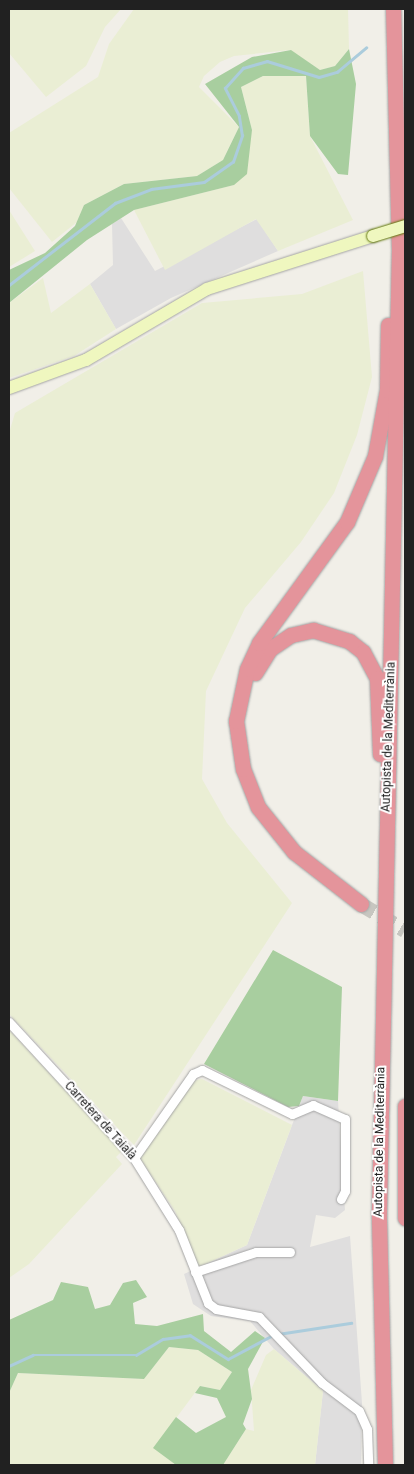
<!DOCTYPE html>
<meta charset="utf-8">
<style>
body{margin:0}
#map{position:relative;width:414px;height:1474px;overflow:hidden;background:#f1efe8;font-family:Roboto,sans-serif}
div>[style]{position:absolute}
.residential>*{inset:0;background:#dfdede}
.farmland>*{inset:0;background:#eaeed4}
.forest>*{inset:0;background:#a8ce9f}
.stream>*{height:2.5px;margin:-1.25px;padding:0 1.25px;transform-origin:1.25px;border-radius:1.25px;background:#abccdc}
.highway-tunnel>*{height:15px;margin-top:-7.5px;transform-origin:0;background:repeating-linear-gradient(90deg,#c7c6c0 0 15px,transparent 0 23px)}
.roads{filter:drop-shadow(0 0 1px #a5a5a5) drop-shadow(0 0 1px #a5a5a5)}
.street>*{height:9px;margin:-4.5px;padding:0 4.5px;transform-origin:4.5px;border-radius:4.5px;background:#fff}
.secondary>*{height:12px;margin:-6px;padding:0 6px;transform-origin:6px;border-radius:6px;background:#eff7bf}
.highway>*{height:15px;margin:-7.5px;padding:0 7.5px;transform-origin:7.5px;border-radius:7.5px;background:#e4949b}
.bridges{filter:drop-shadow(0 0 1px #60760a) drop-shadow(0 0 1px #60760a)}
.secondary-bridge>*{height:12px;margin:-6px;padding:0 6px;transform-origin:6px;border-radius:6px;background:#eff7bf}
span{translate:-50% -50%;white-space:nowrap;text-align:center;line-height:1.15;-webkit-text-stroke:4px #fff;paint-order:stroke}
.street-label{font-size:12px;color:#212121}
.frame{position:absolute;inset:0;border:10px solid #212121;pointer-events:none}
</style>
<div id="map">
<div class="residential">
<i style="clip-path:polygon(121px 218px,155px 271px,257px 219px,278px 251px,171px 298px,116px 329px,90px 284px,113px 265px,112px 224px)"></i>
<i style="clip-path:polygon(303px 1096px,338px 1101px,345px 1210px,335px 1218px,316px 1215px,310px 1247px,350px 1236px,362px 1403px,361px 1465px,315px 1465px,323px 1391px,274px 1349px,250px 1321px,211px 1316px,193px 1304px,184px 1274px,247px 1245px)"></i>
</div>
<div class="farmland">
<i style="clip-path:polygon(9px 9px,121px 9px,105px 27px,86px 66px,46px 97px,9px 53px)"></i>
<i style="clip-path:polygon(134px 9px,348px 9px,349px 49px,335px 66px,320px 70px,290px 50px,234px 56px,220px 62px,204px 76px,199px 87px,239px 127px,223px 160px,197px 176px,124px 184px,84px 205px,77px 222px,52px 242px,9px 188px,9px 133px,98px 77px,109px 44px)"></i>
<i style="clip-path:polygon(263px 76px,306px 76px,310px 136px,353px 220px,278px 251px,256px 219px,165px 270px,134px 210px,234px 185px,252px 130px,241px 87px)"></i>
<i style="clip-path:polygon(9px 210px,35px 251px,9px 267px)"></i>
<i style="clip-path:polygon(363px 271px,372px 377px,357px 435px,334px 493px,301px 542px,245px 608px,206px 691px,202px 779px,227px 823px,292px 903px,134px 1145px,9px 1014px,9px 433px,15px 413px,202px 303px,302px 294px)"></i>
<i style="clip-path:polygon(43px 278px,51px 313px,90px 284px,116px 329px,74px 356px,9px 378px,9px 303px)"></i>
<i style="clip-path:polygon(9px 1030px,122px 1151px,116px 1157px,122px 1164px,29px 1264px,9px 1278px)"></i>
<i style="clip-path:polygon(202px 1079px,292px 1125px,247px 1245px,199px 1267px,175px 1211px,139px 1157px,193px 1081px)"></i>
<i style="clip-path:polygon(169px 1347px,198px 1350px,232px 1372px,220px 1390px,200px 1386px,154px 1448px,176px 1465px,9px 1465px,9px 1393px,18px 1373px,144px 1379px)"></i>
<i style="clip-path:polygon(274px 1349px,323px 1391px,315px 1465px,223px 1465px,246px 1429px,254px 1431px,251px 1390px,266px 1355px)"></i>
</div>
<div class="forest">
<i style="clip-path:polygon(349px 49px,356px 84px,348px 175px,338px 174px,310px 136px,306px 76px,263px 76px,241px 87px,252px 130px,247px 174px,234px 185px,134px 210px,87px 240px,9px 303px,9px 270px,45px 253px,75px 226px,84px 205px,124px 184px,197px 176px,223px 160px,239px 127px,205px 84px,252px 57px,291px 50px,320px 70px,335px 66px)"></i>
<i style="clip-path:polygon(273px 950px,342px 987px,338px 1101px,303px 1096px,299px 1106px,288px 1107px,204px 1064px)"></i>
<i style="clip-path:polygon(136px 1280px,147px 1297px,133px 1303px,135px 1324px,157px 1326px,203px 1314px,204px 1331px,231px 1352px,255px 1331px,265px 1338px,248px 1369px,252px 1399px,243px 1424px,246px 1429px,223px 1465px,176px 1465px,153px 1448px,176px 1417px,196px 1433px,226px 1417px,217px 1398px,195px 1393px,200px 1386px,220px 1390px,232px 1372px,198px 1350px,169px 1347px,144px 1379px,18px 1373px,9px 1393px,9px 1320px,53px 1300px,61px 1282px,88px 1287px,95px 1309px,110px 1305px,123px 1283px)"></i>
</div>
<div class="stream">
<i style="left:9px;top:285px;width:134px;rotate:-37.7deg"></i>
<i style="left:115px;top:203px;width:39px;rotate:-21deg"></i>
<i style="left:151px;top:189px;width:53px;rotate:-7.5deg"></i>
<i style="left:204px;top:182px;width:35px;rotate:-35deg"></i>
<i style="left:233px;top:162px;width:28px;rotate:-71deg"></i>
<i style="left:242px;top:136px;width:20px;rotate:-99deg"></i>
<i style="left:239px;top:116px;width:31px;rotate:-117deg"></i>
<i style="left:225px;top:88px;width:27px;rotate:-48deg"></i>
<i style="left:243px;top:68px;width:25px;rotate:-16deg"></i>
<i style="left:267px;top:61px;width:54px;rotate:17.1deg"></i>
<i style="left:319px;top:77px;width:19px;rotate:-16deg"></i>
<i style="left:337px;top:72px;width:38px;rotate:-40deg"></i>
<i style="left:278px;top:1334px;width:74px;rotate:-8.6deg"></i>
<i style="left:9px;top:1366px;width:26px;rotate:-25deg"></i>
<i style="left:33px;top:1355px;width:103px"></i>
<i style="left:136px;top:1355px;width:31px;rotate:-31deg"></i>
<i style="left:163px;top:1339px;width:27px;rotate:-8deg"></i>
<i style="left:190px;top:1335px;width:45px;rotate:32.3deg"></i>
<i style="left:228px;top:1359px;width:51px;rotate:-28.1deg"></i>
</div>
<div class="highway-tunnel">
<i style="left:361px;top:904px;width:51px;rotate:30.6deg"></i>
</div>
<div class="roads">
<div class="street">
<i style="left:9px;top:1022px;width:185px;rotate:47.4deg"></i>
<i style="left:134px;top:1158px;width:85px;rotate:58deg"></i>
<i style="left:179px;top:1230px;width:79px;rotate:68.3deg"></i>
<i style="left:208px;top:1303px;width:10px;rotate:37deg"></i>
<i style="left:216px;top:1309px;width:44px;rotate:10.5deg"></i>
<i style="left:259px;top:1317px;width:91px;rotate:46.3deg"></i>
<i style="left:322px;top:1383px;width:46px;rotate:37.1deg"></i>
<i style="left:359px;top:1411px;width:20px;rotate:66deg"></i>
<i style="left:367px;top:1429px;width:36px;rotate:88deg"></i>
<i style="left:134px;top:1158px;width:103px;rotate:-54.9deg"></i>
<i style="left:193px;top:1074px;width:10px;rotate:-24deg"></i>
<i style="left:202px;top:1070px;width:100px;rotate:26.1deg"></i>
<i style="left:292px;top:1114px;width:23px;rotate:-23deg"></i>
<i style="left:313px;top:1105px;width:35px;rotate:24deg"></i>
<i style="left:345px;top:1119px;width:72px;rotate:90deg"></i>
<i style="left:345px;top:1191px;width:9px;rotate:117deg"></i>
<i style="left:195px;top:1272px;width:64px;rotate:-18.2deg"></i>
<i style="left:256px;top:1252px;width:34px"></i>
</div>
<div class="secondary">
<i style="left:9px;top:388px;width:82px;rotate:-20deg"></i>
<i style="left:86px;top:360px;width:140px;rotate:-30.4deg"></i>
<i style="left:207px;top:289px;width:174px;rotate:-17.7deg"></i>
</div>
<div class="highway">
<i style="left:255px;top:673px;width:28px;rotate:-58deg"></i>
<i style="left:270px;top:649px;width:25px;rotate:-34deg"></i>
<i style="left:291px;top:635px;width:23px;rotate:-13deg"></i>
<i style="left:313px;top:630px;width:38px;rotate:17deg"></i>
<i style="left:349px;top:641px;width:18px;rotate:38deg"></i>
<i style="left:363px;top:652px;width:30px;rotate:62deg"></i>
<i style="left:377px;top:678px;width:76px;rotate:87.7deg"></i>
<i style="left:361px;top:904px;width:85px;rotate:-142.2deg"></i>
<i style="left:294px;top:852px;width:58px;rotate:-128.7deg"></i>
<i style="left:258px;top:807px;width:41px;rotate:-111.5deg"></i>
<i style="left:243px;top:769px;width:49px;rotate:-98.3deg"></i>
<i style="left:236px;top:721px;width:53px;rotate:-78.1deg"></i>
<i style="left:247px;top:669px;width:29px;rotate:-65deg"></i>
<i style="left:259px;top:643px;width:150px;rotate:-54deg"></i>
<i style="left:347px;top:522px;width:72px;rotate:-67deg"></i>
<i style="left:375px;top:456px;width:67px;rotate:-79.7deg"></i>
<i style="left:387px;top:390px;width:65px;rotate:-89.1deg"></i>
<i style="left:405px;top:1106px;width:112px;rotate:90deg"></i>
<i style="left:385px;top:1465px;width:254px;rotate:-91.4deg"></i>
<i style="left:379px;top:1211px;width:960px;rotate:-88.81deg"></i>
<i style="left:399px;top:251px;width:242px;rotate:-91.4deg"></i>
</div>
</div>
<div class="bridges">
<div class="secondary-bridge">
<i style="left:373px;top:236px;width:34px;rotate:-17deg"></i>
</div>
</div>
<div class="street-label">
<span style="left:389px;top:737px;rotate:-88deg">Autopista de la Mediterrània</span>
<span style="left:100px;top:1121px;rotate:48deg">Carretera de Taialà</span>
<span style="left:380px;top:1142px;rotate:-89deg">Autopista de la Mediterrània</span>
</div>
<div class="frame"></div>
</div>
